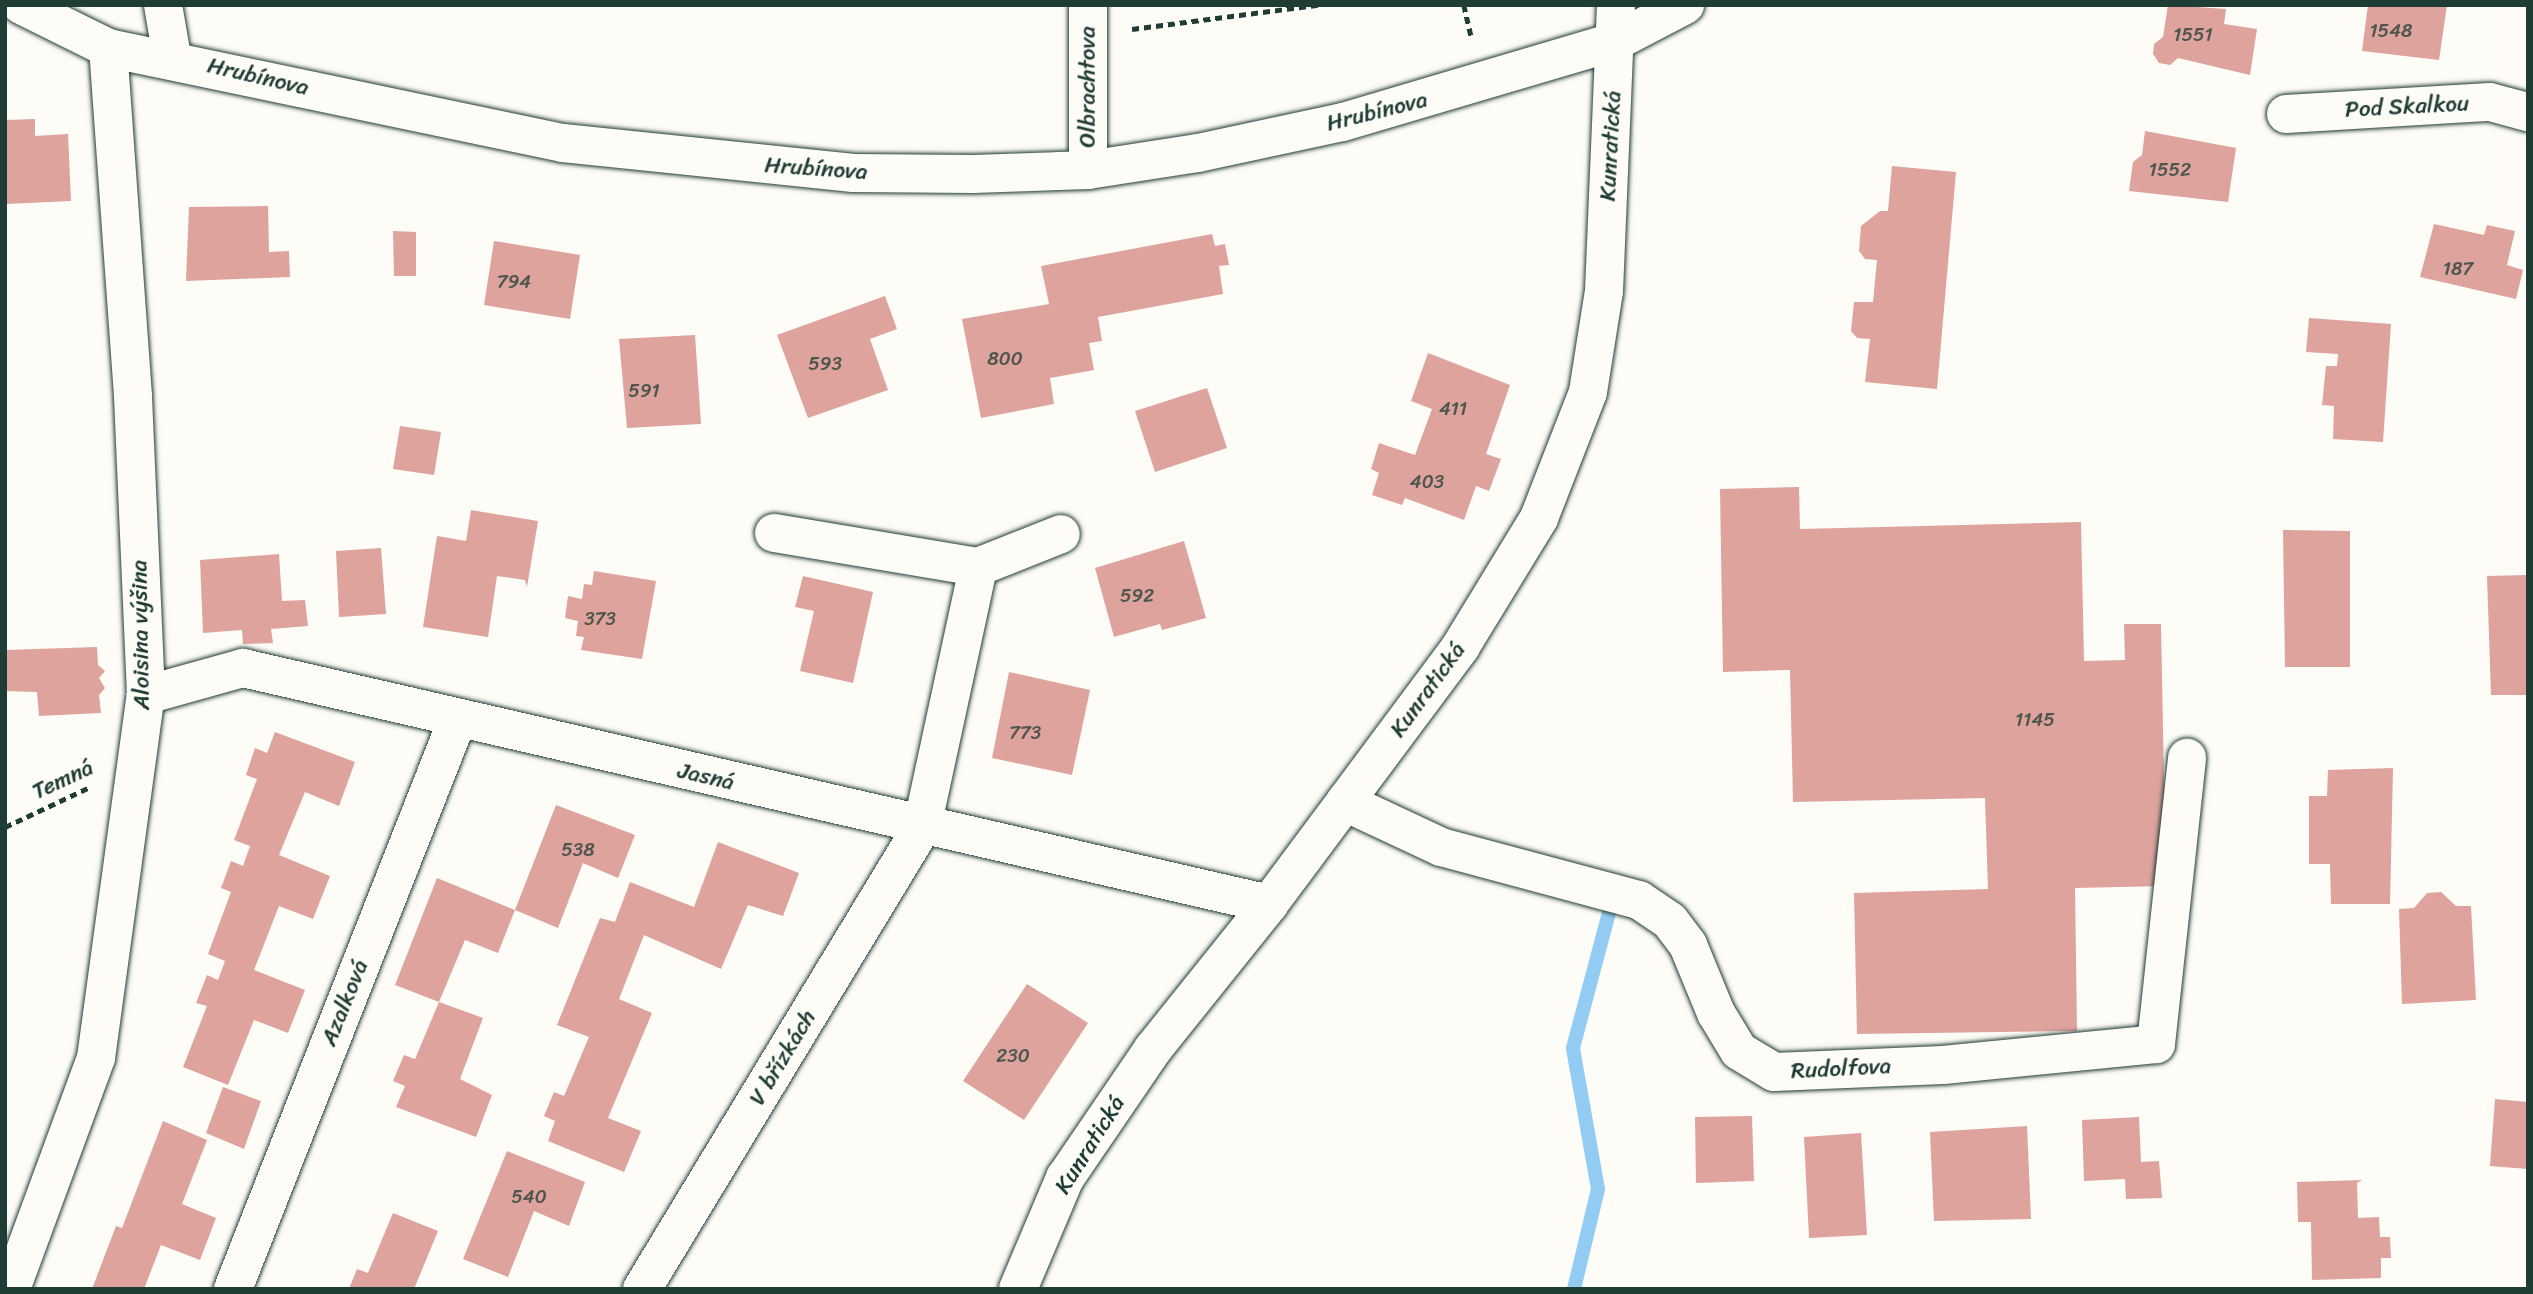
<!DOCTYPE html>
<meta charset="utf-8">
<style>
body{margin:0}
#map{position:relative;width:2533px;height:1294px;overflow:hidden;background:#fdfcf7;font-family:Sriracha,sans-serif}
div>[style]{position:absolute}
.stream>*{height:14px;margin:-7px;padding:0 7px;transform-origin:7px;border-radius:7px;background:#93ccf3}
.building>*{inset:0;background:#dea39d}
.path>*{height:4.5px;margin-top:-2.25px;transform-origin:0;background:repeating-linear-gradient(90deg,#1f3d34 0 7px,transparent 0 12px)}
.roads{filter:drop-shadow(0 0 2px #1f3d34) drop-shadow(0 0 2px #1f3d34)}
.minor>*{height:38px;margin:-19px;padding:0 19px;transform-origin:19px;border-radius:19px;background:#fdfcf7}
span{translate:-50% -50%;white-space:nowrap;text-align:center;line-height:1.15;-webkit-text-stroke:7px #fdfcf7;paint-order:stroke}
.number-label{font-size:19px;color:#4f564e}
.number-label span{-webkit-text-stroke-width:0}
.street-label{font-size:23px;color:#1f3d34}
.frame{position:absolute;inset:0;border:7px solid #1f3d34;pointer-events:none}
</style>
<div id="map">
<div class="stream">
<i style="left:1574px;top:1289px;width:103px;rotate:-76.5deg"></i>
<i style="left:1598px;top:1189px;width:143px;rotate:-100.1deg"></i>
<i style="left:1573px;top:1048px;width:140px;rotate:-75.1deg"></i>
</div>
<div class="building">
<i style="clip-path:polygon(2168px 5px,2226px 9px,2224px 24px,2257px 29px,2250px 75px,2178px 58px,2170px 65px,2159px 63px,2153px 54px,2154px 44px,2163px 37px)"></i>
<i style="clip-path:polygon(2368px 5px,2447px 5px,2439px 60px,2362px 51px)"></i>
<i style="clip-path:polygon(35px 119px,35px 136px,68px 134px,71px 201px,6px 204px,5px 120px)"></i>
<i style="clip-path:polygon(2145px 131px,2236px 148px,2228px 202px,2129px 191px,2133px 162px,2142px 155px)"></i>
<i style="clip-path:polygon(1892px 166px,1956px 172px,1937px 389px,1865px 382px,1870px 339px,1857px 338px,1851px 331px,1854px 302px,1873px 302px,1877px 260px,1865px 259px,1859px 251px,1861px 226px,1880px 211px,1888px 211px)"></i>
<i style="clip-path:polygon(268px 206px,269px 252px,289px 251px,290px 277px,186px 281px,189px 207px)"></i>
<i style="clip-path:polygon(2434px 224px,2484px 235px,2487px 225px,2515px 231px,2507px 265px,2523px 270px,2516px 299px,2420px 277px)"></i>
<i style="clip-path:polygon(393px 231px,416px 232px,416px 276px,394px 276px)"></i>
<i style="clip-path:polygon(1212px 234px,1215px 246px,1225px 244px,1229px 265px,1219px 266px,1223px 294px,1098px 317px,1102px 341px,1089px 343px,1094px 370px,1050px 378px,1054px 404px,981px 418px,962px 319px,1049px 304px,1041px 266px)"></i>
<i style="clip-path:polygon(494px 241px,580px 255px,570px 319px,484px 305px)"></i>
<i style="clip-path:polygon(885px 296px,897px 329px,870px 339px,888px 390px,808px 418px,777px 335px)"></i>
<i style="clip-path:polygon(2309px 318px,2391px 324px,2383px 442px,2333px 439px,2334px 406px,2322px 405px,2326px 366px,2337px 366px,2338px 354px,2306px 352px)"></i>
<i style="clip-path:polygon(695px 335px,701px 424px,627px 428px,619px 339px)"></i>
<i style="clip-path:polygon(1428px 353px,1510px 385px,1486px 454px,1501px 459px,1489px 491px,1476px 486px,1464px 520px,1405px 498px,1402px 505px,1372px 495px,1379px 473px,1371px 469px,1379px 443px,1415px 455px,1432px 409px,1411px 401px)"></i>
<i style="clip-path:polygon(1207px 388px,1227px 448px,1155px 472px,1135px 411px)"></i>
<i style="clip-path:polygon(400px 426px,441px 432px,434px 475px,393px 469px)"></i>
<i style="clip-path:polygon(1799px 487px,1800px 529px,2081px 522px,2084px 661px,2125px 660px,2124px 624px,2161px 624px,2166px 886px,2075px 888px,2077px 1031px,1857px 1034px,1854px 893px,1988px 889px,1985px 798px,1793px 802px,1790px 670px,1723px 672px,1720px 489px)"></i>
<i style="clip-path:polygon(471px 510px,538px 521px,527px 587px,525px 580px,497px 576px,488px 637px,423px 627px,437px 536px,466px 541px)"></i>
<i style="clip-path:polygon(2283px 530px,2350px 531px,2350px 667px,2285px 667px)"></i>
<i style="clip-path:polygon(1184px 541px,1206px 618px,1162px 630px,1160px 624px,1114px 637px,1095px 568px)"></i>
<i style="clip-path:polygon(381px 548px,386px 614px,339px 617px,336px 551px)"></i>
<i style="clip-path:polygon(279px 554px,282px 601px,305px 600px,308px 626px,271px 629px,273px 643px,243px 644px,242px 630px,203px 633px,200px 560px)"></i>
<i style="clip-path:polygon(594px 571px,656px 581px,642px 659px,581px 650px,584px 637px,576px 636px,578px 621px,565px 618px,568px 596px,582px 599px,584px 584px,592px 585px)"></i>
<i style="clip-path:polygon(2528px 575px,2528px 695px,2491px 695px,2487px 576px)"></i>
<i style="clip-path:polygon(803px 576px,873px 592px,853px 683px,800px 671px,814px 611px,795px 607px)"></i>
<i style="clip-path:polygon(97px 647px,98px 665px,105px 671px,99px 678px,105px 688px,99px 695px,101px 713px,39px 716px,37px 692px,5px 691px,5px 650px)"></i>
<i style="clip-path:polygon(1009px 672px,1090px 690px,1072px 775px,992px 758px)"></i>
<i style="clip-path:polygon(275px 732px,355px 762px,339px 806px,305px 792px,279px 855px,330px 876px,313px 919px,279px 906px,254px 970px,305px 990px,288px 1033px,254px 1020px,228px 1085px,183px 1067px,207px 1006px,196px 1003px,207px 975px,218px 980px,225px 961px,208px 954px,231px 892px,221px 888px,231px 861px,243px 866px,250px 846px,234px 840px,257px 779px,246px 775px,255px 748px,267px 753px)"></i>
<i style="clip-path:polygon(2393px 768px,2390px 904px,2331px 904px,2330px 864px,2309px 864px,2309px 796px,2327px 796px,2328px 770px)"></i>
<i style="clip-path:polygon(556px 805px,635px 835px,618px 878px,583px 863px,558px 928px,515px 910px)"></i>
<i style="clip-path:polygon(718px 842px,799px 873px,783px 916px,748px 905px,721px 969px,644px 935px,619px 999px,652px 1013px,608px 1118px,641px 1131px,624px 1172px,548px 1141px,555px 1121px,544px 1116px,554px 1092px,564px 1096px,589px 1037px,557px 1025px,600px 918px,615px 922px,630px 882px,694px 907px)"></i>
<i style="clip-path:polygon(437px 878px,515px 910px,498px 953px,465px 940px,439px 1002px,483px 1018px,460px 1079px,492px 1095px,476px 1137px,396px 1107px,405px 1086px,393px 1081px,404px 1055px,415px 1059px,439px 1002px,395px 985px)"></i>
<i style="clip-path:polygon(2441px 892px,2456px 906px,2471px 906px,2476px 1000px,2402px 1004px,2399px 909px,2414px 908px,2427px 893px)"></i>
<i style="clip-path:polygon(1027px 984px,1088px 1023px,1024px 1120px,963px 1081px)"></i>
<i style="clip-path:polygon(223px 1087px,261px 1101px,244px 1149px,206px 1133px)"></i>
<i style="clip-path:polygon(2495px 1099px,2528px 1102px,2528px 1169px,2490px 1166px)"></i>
<i style="clip-path:polygon(1752px 1116px,1754px 1181px,1696px 1183px,1695px 1117px)"></i>
<i style="clip-path:polygon(2139px 1117px,2141px 1162px,2159px 1161px,2162px 1198px,2126px 1199px,2125px 1179px,2084px 1181px,2082px 1120px)"></i>
<i style="clip-path:polygon(163px 1121px,207px 1140px,182px 1204px,216px 1218px,200px 1260px,161px 1245px,144px 1289px,92px 1289px,116px 1226px,122px 1228px)"></i>
<i style="clip-path:polygon(2027px 1126px,2031px 1219px,1934px 1221px,1930px 1132px)"></i>
<i style="clip-path:polygon(1861px 1133px,1867px 1235px,1809px 1238px,1804px 1137px)"></i>
<i style="clip-path:polygon(507px 1151px,585px 1182px,569px 1226px,534px 1211px,508px 1277px,463px 1259px)"></i>
<i style="clip-path:polygon(2362px 1180px,2357px 1183px,2358px 1218px,2379px 1217px,2380px 1237px,2390px 1237px,2391px 1258px,2381px 1258px,2381px 1278px,2312px 1280px,2311px 1222px,2298px 1222px,2297px 1182px)"></i>
<i style="clip-path:polygon(393px 1213px,438px 1231px,414px 1289px,349px 1289px,357px 1269px,368px 1273px)"></i>
</div>
<div class="path">
<i style="left:1464px;top:5px;width:35px;rotate:77deg"></i>
<i style="left:1132px;top:29px;width:188px;rotate:-7.4deg"></i>
<i style="left:5px;top:827px;width:92px;rotate:-25.2deg"></i>
</div>
<div class="roads">
<div class="minor">
<i style="left:21px;top:5px;width:97px;rotate:26.3deg"></i>
<i style="left:108px;top:48px;width:465px;rotate:11.8deg"></i>
<i style="left:563px;top:143px;width:292px;rotate:5.9deg"></i>
<i style="left:853px;top:173px;width:120px;rotate:0.5deg"></i>
<i style="left:973px;top:174px;width:115px;rotate:-2deg"></i>
<i style="left:1088px;top:170px;width:111px;rotate:-8.8deg"></i>
<i style="left:1198px;top:153px;width:148px;rotate:-12.1deg"></i>
<i style="left:1343px;top:122px;width:285px;rotate:-16.5deg"></i>
<i style="left:1616px;top:41px;width:78px;rotate:-27.6deg"></i>
<i style="left:163px;top:5px;width:53px;rotate:80.2deg"></i>
<i style="left:1088px;top:5px;width:165px;rotate:90deg"></i>
<i style="left:2286px;top:114px;width:204px;rotate:-3.4deg"></i>
<i style="left:2490px;top:102px;width:39px;rotate:15deg"></i>
<i style="left:774px;top:533px;width:207px;rotate:9.5deg"></i>
<i style="left:146px;top:695px;width:101px;rotate:-15.6deg"></i>
<i style="left:243px;top:668px;width:1053px;rotate:12.95deg"></i>
<i style="left:1345px;top:802px;width:106px;rotate:25.1deg"></i>
<i style="left:1441px;top:847px;width:205px;rotate:15deg"></i>
<i style="left:1639px;top:900px;width:37px;rotate:34deg"></i>
<i style="left:1670px;top:921px;width:30px;rotate:53deg"></i>
<i style="left:1688px;top:945px;width:74px;rotate:67.6deg"></i>
<i style="left:1716px;top:1013px;width:44px;rotate:58.8deg"></i>
<i style="left:1739px;top:1051px;width:41px;rotate:31deg"></i>
<i style="left:1774px;top:1072px;width:169px;rotate:-2.4deg"></i>
<i style="left:1943px;top:1065px;width:214px;rotate:-5.6deg"></i>
<i style="left:2156px;top:1044px;width:288px;rotate:-83.8deg"></i>
<i style="left:11px;top:1289px;width:246px;rotate:-69.8deg"></i>
<i style="left:96px;top:1058px;width:366px;rotate:-82.2deg"></i>
<i style="left:146px;top:695px;width:299px;rotate:-92.5deg"></i>
<i style="left:133px;top:396px;width:349px;rotate:-94.1deg"></i>
<i style="left:233px;top:1289px;width:614px;rotate:-68.49deg"></i>
<i style="left:642px;top:1289px;width:540px;rotate:-58.78deg"></i>
<i style="left:922px;top:827px;width:266px;rotate:-77.8deg"></i>
<i style="left:978px;top:567px;width:89px;rotate:-21.7deg"></i>
<i style="left:1018px;top:1289px;width:121px;rotate:-67.1deg"></i>
<i style="left:1065px;top:1178px;width:156px;rotate:-55.7deg"></i>
<i style="left:1153px;top:1049px;width:186px;rotate:-51.3deg"></i>
<i style="left:1269px;top:904px;width:322px;rotate:-53.3deg"></i>
<i style="left:1461px;top:646px;width:150px;rotate:-58.6deg"></i>
<i style="left:1539px;top:518px;width:135px;rotate:-68.7deg"></i>
<i style="left:1588px;top:392px;width:102px;rotate:-81deg"></i>
<i style="left:1604px;top:291px;width:286px;rotate:-87.6deg"></i>
</div>
</div>
<div class="number-label">
<span style="left:2391px;top:31px">1548</span>
<span style="left:2193px;top:35px">1551</span>
<span style="left:2170px;top:170px">1552</span>
<span style="left:2458px;top:269px">187</span>
<span style="left:514px;top:282px">794</span>
<span style="left:1005px;top:359px">800</span>
<span style="left:825px;top:364px">593</span>
<span style="left:644px;top:391px">591</span>
<span style="left:1453px;top:409px">411</span>
<span style="left:1427px;top:482px">403</span>
<span style="left:1137px;top:596px">592</span>
<span style="left:600px;top:619px">373</span>
<span style="left:2035px;top:720px">1145</span>
<span style="left:1025px;top:733px">773</span>
<span style="left:578px;top:850px">538</span>
<span style="left:1013px;top:1056px">230</span>
<span style="left:529px;top:1197px">540</span>
</div>
<div class="street-label">
<span style="left:258px;top:77px;rotate:13deg">Hrubínova</span>
<span style="left:1088px;top:87px;rotate:-90deg">Olbrachtova</span>
<span style="left:2407px;top:107px;rotate:-3deg">Pod Skalkou</span>
<span style="left:1377px;top:112px;rotate:-14deg">Hrubínova</span>
<span style="left:1611px;top:146px;rotate:-87deg">Kunratická</span>
<span style="left:816px;top:169px;rotate:4deg">Hrubínova</span>
<span style="left:141px;top:635px;rotate:-91deg">Aloisina výšina</span>
<span style="left:1428px;top:690px;rotate:-54deg">Kunratická</span>
<span style="left:706px;top:777px;rotate:13deg">Jasná</span>
<span style="left:63px;top:780px;rotate:-25deg">Temná</span>
<span style="left:345px;top:1003px;rotate:-68deg">Azalková</span>
<span style="left:783px;top:1058px;rotate:-59deg">V břízkách</span>
<span style="left:1841px;top:1069px;rotate:-3deg">Rudolfova</span>
<span style="left:1090px;top:1145px;rotate:-58deg">Kunratická</span>
</div>
<div class="frame"></div>
</div>
